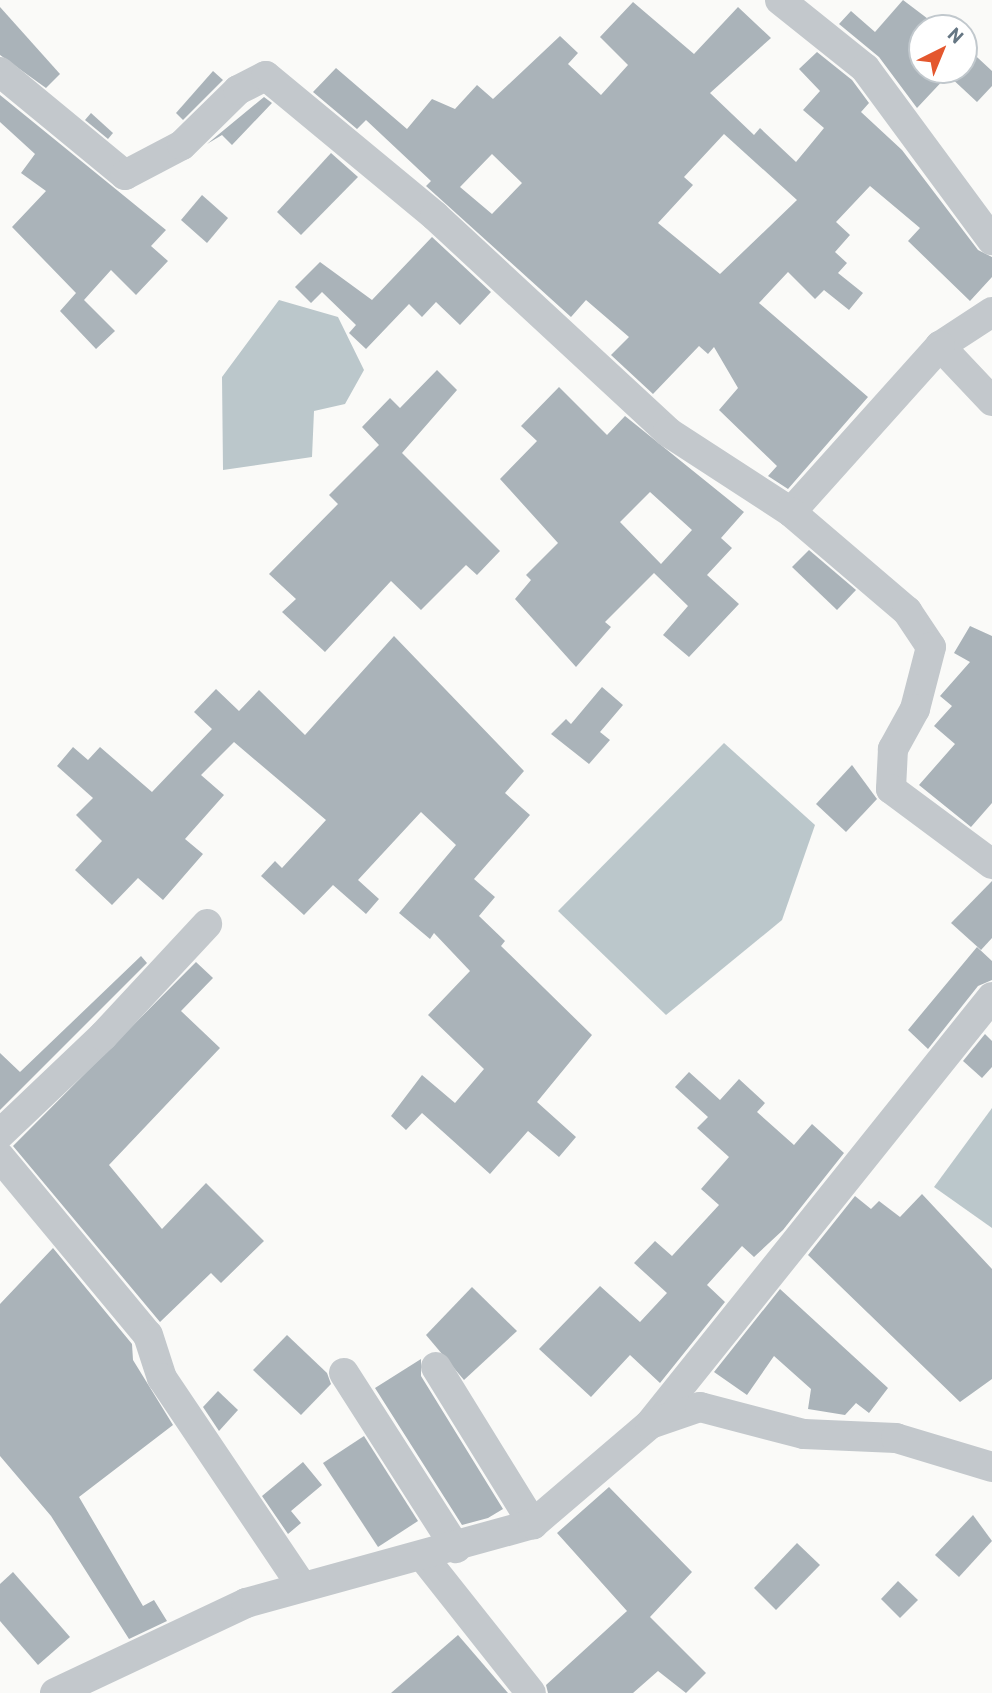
<!DOCTYPE html>
<style>
body{margin:0}
#map{position:relative;width:992px;height:1693px;overflow:hidden;background:#fafaf8;font-family:Barlow,sans-serif}
div>[style]{position:absolute}
.water>*{inset:0;background:#bbc7cb}
.building>*{inset:0;background:#aab3b9}
.minor>*{height:30px;margin:-15px;padding:0 15px;transform-origin:15px;border-radius:15px;background:#c3c8cc}
span{translate:-50% -50%;white-space:nowrap;text-align:center;line-height:1.15;-webkit-text-stroke:7px #fff;paint-order:stroke}
.north{position:absolute;left:908px;top:14px;width:70px;height:70px;box-sizing:border-box;background:#fff;border:2px solid #c1c8cd;border-radius:50%;rotate:43deg;font-size:19px;font-weight:700;line-height:28px;text-align:center;color:#657683}
.north::after{content:'';display:block;margin:auto;width:24px;height:32px;background:#e4572e;clip-path:polygon(50% 0,100% 100%,50% 72%,0 100%)}
</style>
<div id="map">
<div class="water">
<i style="clip-path:polygon(279px 300px,338px 317px,364px 370px,345px 404px,314px 411px,312px 457px,223px 470px,222px 377px)"></i>
<i style="clip-path:polygon(724px 743px,815px 825px,782px 920px,666px 1015px,558px 911px)"></i>
<i style="clip-path:polygon(992px 1108px,992px 1228px,934px 1187px)"></i>
</div>
<div class="building">
<i style="clip-path:polygon(903px 0,940px 28px,922px 28px,922px 70px,964px 70px,964px 45px,992px 71px,992px 86px,977px 102px,948px 75px,917px 108px,879px 57px,839px 24px,851px 11px,875px 32px)"></i>
<i style="clip-path:polygon(evenodd,633px 2px,694px 54px,738px 7px,771px 38px,710px 93px,754px 135px,760px 128px,796px 162px,824px 128px,803px 110px,820px 91px,799px 69px,817px 52px,852px 80px,869px 103px,861px 112px,902px 150px,978px 250px,992px 257px,992px 277px,970px 301px,908px 241px,920px 228px,870px 186px,836px 222px,850px 235px,835px 252px,847px 263px,838px 273px,863px 293px,849px 310px,824px 290px,815px 299px,788px 272px,759px 303px,868px 397px,788px 489px,768px 476px,777px 466px,719px 410px,738px 388px,714px 347px,708px 354px,699px 346px,653px 394px,611px 355px,629px 337px,586px 300px,571px 317px,426px 186px,431px 181px,366px 120px,357px 129px,313px 92px,336px 68px,407px 129px,432px 99px,455px 109px,477px 85px,493px 99px,560px 36px,578px 53px,568px 64px,601px 95px,628px 65px,600px 37px,633px 2px,724px 134px,797px 200px,720px 274px,658px 223px,693px 185px,684px 177px,724px 134px,633px 2px,492px 154px,522px 183px,492px 214px,460px 187px,492px 154px)"></i>
<i style="clip-path:polygon(0 7px,60px 74px,46px 88px,0 55px)"></i>
<i style="clip-path:polygon(213px 71px,223px 80px,183px 120px,176px 113px)"></i>
<i style="clip-path:polygon(0 95px,166px 230px,151px 246px,168px 261px,136px 295px,111px 270px,84px 300px,115px 331px,96px 349px,60px 311px,76px 293px,12px 227px,46px 191px,21px 173px,35px 154px,0 122px)"></i>
<i style="clip-path:polygon(264px 97px,272px 103px,232px 145px,222px 135px,207px 144px)"></i>
<i style="clip-path:polygon(91px 113px,113px 133px,108px 139px,85px 120px)"></i>
<i style="clip-path:polygon(331px 153px,358px 177px,301px 235px,277px 212px)"></i>
<i style="clip-path:polygon(202px 195px,228px 218px,207px 243px,181px 220px)"></i>
<i style="clip-path:polygon(432px 237px,491px 292px,460px 325px,436px 302px,422px 317px,409px 304px,366px 349px,349px 333px,356px 325px,322px 292px,311px 303px,295px 287px,320px 262px,372px 300px)"></i>
<i style="clip-path:polygon(437px 370px,457px 390px,402px 453px,500px 551px,477px 575px,466px 565px,421px 610px,391px 581px,325px 652px,282px 612px,296px 599px,269px 574px,338px 504px,329px 495px,379px 445px,362px 427px,390px 398px,400px 408px)"></i>
<i style="clip-path:polygon(evenodd,559px 387px,607px 435px,625px 416px,744px 512px,721px 538px,732px 548px,707px 575px,739px 604px,689px 657px,663px 635px,688px 606px,654px 573px,605px 622px,611px 627px,576px 667px,515px 599px,531px 580px,526px 575px,558px 543px,500px 479px,537px 441px,521px 426px,559px 387px,650px 492px,692px 530px,661px 564px,620px 522px,650px 492px)"></i>
<i style="clip-path:polygon(809px 550px,856px 590px,837px 610px,792px 567px)"></i>
<i style="clip-path:polygon(970px 626px,992px 636px,992px 803px,971px 827px,919px 785px,955px 744px,934px 726px,952px 706px,940px 696px,970px 662px,954px 653px)"></i>
<i style="clip-path:polygon(394px 636px,524px 771px,505px 793px,530px 815px,474px 879px,495px 897px,479px 916px,505px 941px,501px 946px,592px 1035px,537px 1102px,576px 1137px,559px 1157px,528px 1131px,490px 1174px,422px 1113px,406px 1130px,391px 1116px,422px 1075px,455px 1103px,484px 1069px,428px 1015px,470px 971px,434px 933px,430px 939px,399px 913px,456px 845px,421px 812px,358px 880px,379px 899px,366px 914px,333px 885px,304px 915px,261px 876px,275px 861px,282px 868px,326px 820px,234px 742px,201px 775px,224px 795px,185px 839px,203px 854px,163px 900px,138px 878px,112px 905px,75px 870px,102px 841px,76px 815px,93px 798px,57px 766px,73px 747px,88px 760px,100px 747px,152px 792px,212px 729px,194px 712px,216px 689px,239px 711px,259px 690px,305px 735px)"></i>
<i style="clip-path:polygon(602px 687px,623px 705px,600px 732px,610px 740px,589px 764px,551px 734px,566px 719px,571px 724px)"></i>
<i style="clip-path:polygon(852px 765px,877px 799px,846px 832px,816px 804px)"></i>
<i style="clip-path:polygon(992px 881px,992px 938px,981px 950px,951px 923px)"></i>
<i style="clip-path:polygon(977px 947px,992px 961px,992px 980px,978px 986px,928px 1049px,908px 1030px)"></i>
<i style="clip-path:polygon(141px 956px,147px 963px,0 1110px,0 1053px,20px 1072px)"></i>
<i style="clip-path:polygon(196px 962px,213px 978px,181px 1011px,220px 1048px,109px 1165px,162px 1229px,206px 1183px,264px 1241px,221px 1283px,211px 1273px,160px 1322px,13px 1146px)"></i>
<i style="clip-path:polygon(985px 1034px,992px 1041px,992px 1067px,982px 1078px,963px 1061px)"></i>
<i style="clip-path:polygon(689px 1072px,720px 1100px,739px 1079px,765px 1103px,757px 1112px,794px 1145px,812px 1124px,844px 1153px,783px 1230px,754px 1257px,742px 1246px,707px 1285px,725px 1302px,660px 1383px,630px 1355px,591px 1397px,539px 1349px,600px 1286px,640px 1322px,667px 1293px,634px 1263px,655px 1241px,672px 1256px,719px 1205px,701px 1189px,729px 1157px,697px 1128px,708px 1117px,675px 1087px)"></i>
<i style="clip-path:polygon(922px 1194px,992px 1269px,992px 1379px,960px 1402px,808px 1255px,855px 1196px,871px 1209px,879px 1201px,900px 1217px)"></i>
<i style="clip-path:polygon(53px 1248px,132px 1344px,133px 1360px,173px 1425px,79px 1497px,143px 1606px,154px 1600px,167px 1621px,129px 1639px,51px 1516px,0 1456px,0 1304px)"></i>
<i style="clip-path:polygon(472px 1287px,517px 1331px,464px 1380px,426px 1335px)"></i>
<i style="clip-path:polygon(780px 1289px,888px 1388px,869px 1413px,856px 1403px,845px 1415px,808px 1409px,811px 1389px,774px 1356px,747px 1395px,714px 1372px)"></i>
<i style="clip-path:polygon(287px 1335px,327px 1373px,331px 1384px,301px 1415px,253px 1370px)"></i>
<i style="clip-path:polygon(421px 1359px,421px 1376px,503px 1509px,488px 1518px,462px 1525px,375px 1388px)"></i>
<i style="clip-path:polygon(218px 1391px,238px 1410px,219px 1431px,203px 1407px)"></i>
<i style="clip-path:polygon(364px 1436px,418px 1521px,378px 1547px,323px 1463px)"></i>
<i style="clip-path:polygon(303px 1462px,322px 1485px,291px 1511px,301px 1523px,288px 1534px,262px 1496px)"></i>
<i style="clip-path:polygon(609px 1487px,692px 1572px,650px 1617px,706px 1673px,686px 1693px,658px 1671px,633px 1693px,548px 1693px,546px 1685px,627px 1611px,557px 1533px)"></i>
<i style="clip-path:polygon(973px 1515px,992px 1541px,959px 1577px,935px 1555px)"></i>
<i style="clip-path:polygon(797px 1543px,820px 1565px,776px 1610px,754px 1588px)"></i>
<i style="clip-path:polygon(13px 1572px,70px 1637px,38px 1665px,0 1621px,0 1584px)"></i>
<i style="clip-path:polygon(898px 1581px,918px 1600px,900px 1618px,881px 1599px)"></i>
<i style="clip-path:polygon(458px 1635px,508px 1693px,391px 1693px)"></i>
</div>
<div class="minor">
<i style="left:780px;top:0;width:109px;rotate:38.7deg"></i>
<i style="left:865px;top:68px;width:214px;rotate:53.6deg"></i>
<i style="left:0;top:72px;width:162px;rotate:39.5deg"></i>
<i style="left:125px;top:175px;width:64px;rotate:-27.8deg"></i>
<i style="left:182px;top:145px;width:78px;rotate:-44.5deg"></i>
<i style="left:238px;top:90px;width:31px;rotate:-27deg"></i>
<i style="left:266px;top:76px;width:219px;rotate:39.6deg"></i>
<i style="left:435px;top:216px;width:318px;rotate:42.8deg"></i>
<i style="left:668px;top:432px;width:147px;rotate:33deg"></i>
<i style="left:940px;top:346px;width:62px;rotate:-33.2deg"></i>
<i style="left:992px;top:401px;width:76px;rotate:-133.4deg"></i>
<i style="left:940px;top:346px;width:223px;rotate:131.9deg"></i>
<i style="left:791px;top:512px;width:153px;rotate:40.5deg"></i>
<i style="left:907px;top:611px;width:43px;rotate:56.3deg"></i>
<i style="left:931px;top:647px;width:64px;rotate:104.5deg"></i>
<i style="left:915px;top:709px;width:46px;rotate:118.8deg"></i>
<i style="left:893px;top:749px;width:40px;rotate:92.9deg"></i>
<i style="left:891px;top:789px;width:126px;rotate:36.6deg"></i>
<i style="left:0;top:1134px;width:142px;rotate:-43.6deg"></i>
<i style="left:103px;top:1036px;width:153px;rotate:-47.1deg"></i>
<i style="left:0;top:1157px;width:231px;rotate:50.3deg"></i>
<i style="left:148px;top:1335px;width:45px;rotate:72deg"></i>
<i style="left:162px;top:1378px;width:249px;rotate:56.1deg"></i>
<i style="left:436px;top:1367px;width:185px;rotate:58.3deg"></i>
<i style="left:344px;top:1373px;width:208px;rotate:57.4deg"></i>
<i style="left:650px;top:1424px;width:547px;rotate:-51.31deg"></i>
<i style="left:424px;top:1558px;width:172px;rotate:51.6deg"></i>
<i style="left:55px;top:1693px;width:211px;rotate:-25.2deg"></i>
<i style="left:246px;top:1603px;width:298px;rotate:-15.4deg"></i>
<i style="left:533px;top:1524px;width:154px;rotate:-40.5deg"></i>
<i style="left:650px;top:1424px;width:53px;rotate:-18.8deg"></i>
<i style="left:700px;top:1407px;width:107px;rotate:14.6deg"></i>
<i style="left:804px;top:1434px;width:92px;rotate:2.5deg"></i>
<i style="left:896px;top:1438px;width:100px;rotate:16.8deg"></i>
</div>
<div class="north">N</div>
</div>
